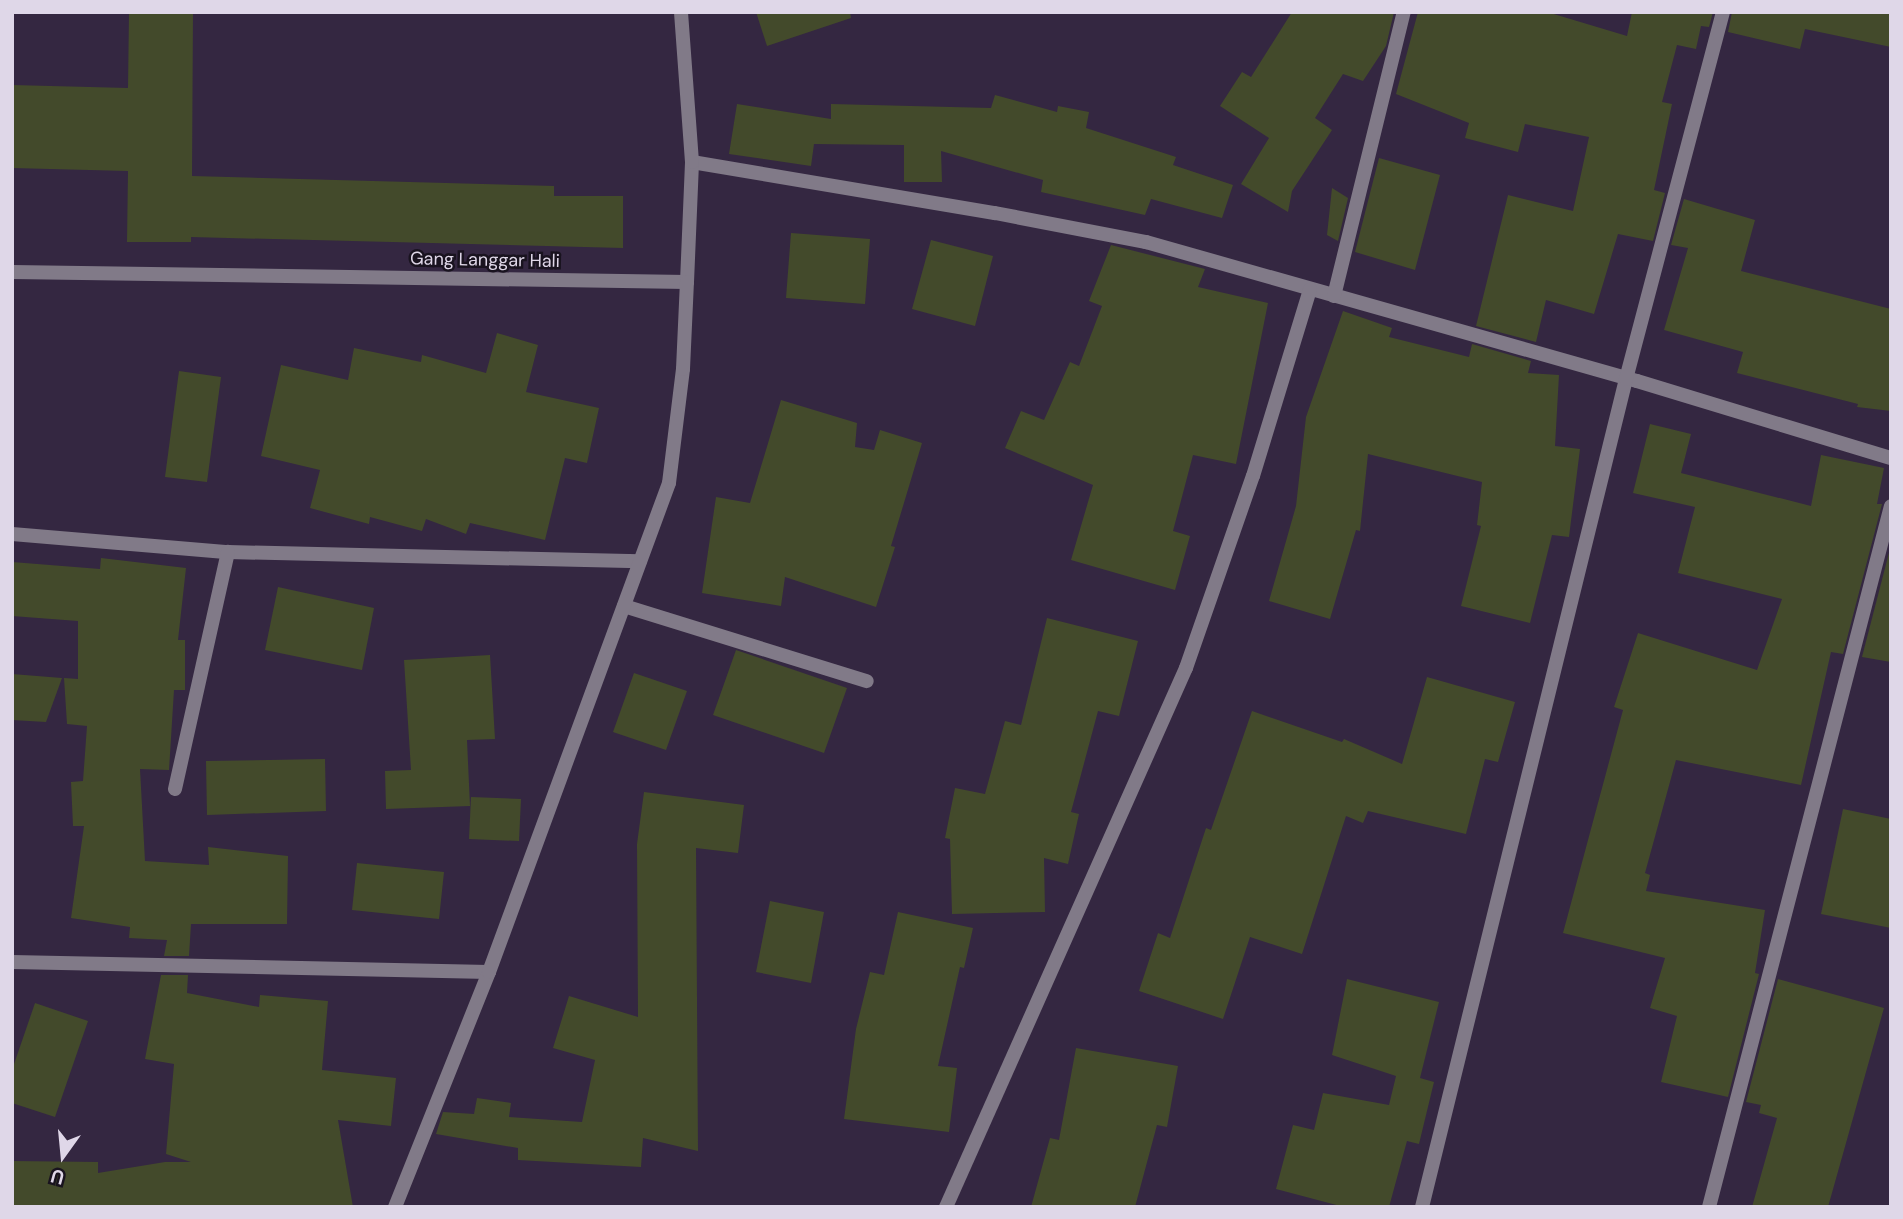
<!DOCTYPE html>
<style>
body{margin:0}
#map{position:relative;width:1903px;height:1219px;overflow:hidden;background:#342741;font-family:"DM Sans",sans-serif}
div>[style]{position:absolute}
.building>*{inset:0;background:#434a2b}
.minor>*{height:14px;margin:-7px;padding:0 7px;transform-origin:7px;border-radius:7px;background:#817a88}
span{translate:-50% -50%;white-space:nowrap;text-align:center;line-height:1.15;-webkit-text-stroke:5px #19131f;paint-order:stroke}
.street-label{font-size:18px;color:#dfd7e8}
.frame{position:absolute;inset:0;border:14px solid #dfd7e8;pointer-events:none}
.north{position:absolute;left:28px;top:1121px;width:70px;height:70px;-webkit-text-stroke:5px #19131f;paint-order:stroke;rotate:195deg;font-size:19px;font-weight:700;line-height:28px;text-align:center;color:#dfd7e8}
.north::after{content:'';display:block;margin:auto;width:24px;height:32px;background:#dfd7e8;clip-path:polygon(50% 0,100% 100%,50% 72%,0 100%)}
</style>
<div id="map">
<div class="building">
<i style="clip-path:polygon(129px 12px,193px 12px,192px 176px,554px 186px,554px 196px,623px 196px,623px 248px,191px 237px,191px 242px,127px 242px,128px 171px,12px 168px,12px 85px,128px 88px)"></i>
<i style="clip-path:polygon(756px 12px,850px 12px,851px 18px,767px 46px)"></i>
<i style="clip-path:polygon(1292px 12px,1394px 12px,1386px 46px,1363px 81px,1343px 74px,1315px 118px,1332px 130px,1292px 191px,1288px 212px,1241px 184px,1269px 138px,1220px 106px,1242px 72px,1251px 77px)"></i>
<i style="clip-path:polygon(1418px 12px,1547px 12px,1627px 36px,1632px 12px,1713px 12px,1709px 27px,1701px 26px,1696px 49px,1677px 45px,1662px 102px,1672px 104px,1654px 190px,1665px 193px,1653px 241px,1618px 234px,1594px 314px,1546px 300px,1536px 342px,1476px 326px,1508px 195px,1573px 211px,1589px 137px,1525px 124px,1518px 152px,1465px 138px,1469px 123px,1396px 94px)"></i>
<i style="clip-path:polygon(1732px 12px,1891px 12px,1891px 47px,1805px 29px,1800px 49px,1728px 32px)"></i>
<i style="clip-path:polygon(995px 95px,1057px 112px,1058px 106px,1089px 112px,1086px 128px,1176px 157px,1173px 165px,1233px 185px,1222px 218px,1151px 199px,1145px 215px,1041px 192px,1043px 180px,941px 151px,942px 182px,904px 182px,904px 145px,814px 144px,811px 166px,729px 154px,737px 104px,831px 119px,831px 104px,991px 108px)"></i>
<i style="clip-path:polygon(1379px 158px,1440px 175px,1415px 270px,1355px 252px)"></i>
<i style="clip-path:polygon(1332px 188px,1348px 198px,1338px 241px,1327px 235px)"></i>
<i style="clip-path:polygon(1684px 199px,1755px 220px,1741px 271px,1891px 309px,1891px 411px,1857px 407px,1858px 404px,1737px 373px,1743px 352px,1664px 330px,1688px 248px,1671px 245px)"></i>
<i style="clip-path:polygon(791px 233px,870px 239px,865px 304px,786px 298px)"></i>
<i style="clip-path:polygon(931px 240px,993px 256px,975px 326px,912px 309px)"></i>
<i style="clip-path:polygon(1111px 245px,1205px 269px,1198px 287px,1268px 303px,1236px 464px,1193px 455px,1173px 531px,1190px 536px,1175px 590px,1071px 560px,1093px 485px,1005px 448px,1021px 411px,1044px 420px,1070px 362px,1079px 366px,1102px 306px,1089px 301px)"></i>
<i style="clip-path:polygon(1343px 311px,1392px 328px,1389px 337px,1469px 357px,1472px 344px,1531px 361px,1528px 373px,1559px 375px,1555px 446px,1580px 449px,1569px 537px,1552px 535px,1530px 623px,1461px 606px,1481px 526px,1477px 525px,1482px 482px,1368px 454px,1360px 531px,1356px 530px,1330px 619px,1269px 601px,1296px 506px,1306px 417px)"></i>
<i style="clip-path:polygon(497px 333px,538px 345px,526px 392px,599px 408px,587px 463px,565px 458px,545px 540px,470px 523px,466px 534px,426px 519px,422px 531px,370px 517px,369px 524px,310px 508px,320px 470px,261px 456px,281px 365px,348px 380px,354px 348px,421px 362px,422px 355px,486px 373px)"></i>
<i style="clip-path:polygon(179px 371px,221px 377px,207px 482px,165px 477px)"></i>
<i style="clip-path:polygon(781px 400px,857px 423px,855px 447px,874px 450px,880px 430px,922px 443px,891px 546px,895px 547px,876px 607px,785px 577px,781px 606px,702px 593px,716px 497px,750px 503px)"></i>
<i style="clip-path:polygon(1650px 424px,1691px 434px,1681px 473px,1811px 506px,1821px 455px,1884px 468px,1877px 504px,1882px 504px,1843px 654px,1831px 652px,1801px 785px,1676px 760px,1645px 873px,1650px 875px,1646px 891px,1765px 910px,1755px 973px,1759px 974px,1728px 1097px,1661px 1082px,1677px 1016px,1650px 1008px,1665px 958px,1563px 933px,1623px 710px,1614px 707px,1638px 633px,1757px 670px,1782px 599px,1678px 573px,1695px 507px,1633px 493px)"></i>
<i style="clip-path:polygon(1891px 545px,1891px 662px,1862px 657px)"></i>
<i style="clip-path:polygon(101px 558px,186px 568px,178px 640px,185px 640px,185px 690px,174px 690px,169px 770px,140px 769px,145px 861px,209px 865px,208px 847px,288px 856px,287px 924px,191px 924px,189px 956px,164px 956px,167px 940px,129px 938px,130px 927px,71px 918px,84px 826px,73px 826px,71px 782px,83px 781px,87px 726px,67px 724px,64px 678px,78px 679px,78px 621px,12px 616px,12px 562px,100px 569px)"></i>
<i style="clip-path:polygon(278px 587px,374px 608px,362px 670px,265px 650px)"></i>
<i style="clip-path:polygon(1047px 618px,1138px 641px,1119px 716px,1098px 711px,1071px 812px,1079px 814px,1068px 864px,1044px 858px,1045px 912px,952px 914px,950px 839px,945px 838px,955px 788px,985px 794px,1005px 721px,1021px 725px)"></i>
<i style="clip-path:polygon(736px 650px,847px 688px,824px 753px,713px 715px)"></i>
<i style="clip-path:polygon(490px 655px,495px 739px,467px 740px,470px 806px,386px 809px,385px 771px,411px 770px,404px 660px)"></i>
<i style="clip-path:polygon(634px 673px,687px 691px,666px 750px,613px 732px)"></i>
<i style="clip-path:polygon(12px 674px,62px 678px,46px 722px,12px 720px)"></i>
<i style="clip-path:polygon(1427px 677px,1515px 702px,1498px 762px,1485px 759px,1466px 834px,1368px 811px,1363px 823px,1346px 816px,1302px 954px,1250px 937px,1223px 1019px,1139px 991px,1158px 933px,1170px 938px,1206px 828px,1211px 830px,1252px 711px,1342px 742px,1344px 739px,1402px 764px)"></i>
<i style="clip-path:polygon(325px 759px,326px 811px,207px 815px,206px 761px)"></i>
<i style="clip-path:polygon(644px 792px,744px 805px,738px 853px,696px 848px,698px 1151px,643px 1138px,641px 1167px,518px 1160px,518px 1148px,436px 1134px,443px 1112px,474px 1114px,477px 1098px,511px 1103px,509px 1117px,582px 1122px,595px 1060px,553px 1048px,569px 996px,638px 1017px,637px 844px)"></i>
<i style="clip-path:polygon(471px 797px,521px 799px,519px 841px,469px 839px)"></i>
<i style="clip-path:polygon(1843px 809px,1891px 819px,1891px 928px,1821px 914px)"></i>
<i style="clip-path:polygon(357px 863px,444px 872px,439px 919px,352px 910px)"></i>
<i style="clip-path:polygon(770px 901px,824px 912px,811px 983px,756px 972px)"></i>
<i style="clip-path:polygon(898px 912px,973px 928px,964px 968px,960px 967px,938px 1066px,957px 1068px,949px 1132px,844px 1119px,856px 1029px,870px 972px,884px 975px)"></i>
<i style="clip-path:polygon(161px 975px,188px 975px,187px 993px,259px 1007px,260px 995px,328px 1001px,322px 1070px,396px 1078px,391px 1126px,338px 1120px,353px 1207px,12px 1207px,12px 1161px,98px 1162px,98px 1173px,165px 1162px,191px 1162px,166px 1154px,174px 1064px,145px 1059px)"></i>
<i style="clip-path:polygon(1347px 979px,1439px 1002px,1420px 1078px,1434px 1082px,1419px 1144px,1407px 1141px,1389px 1207px,1344px 1207px,1276px 1189px,1293px 1125px,1314px 1130px,1323px 1093px,1389px 1105px,1396px 1076px,1332px 1055px)"></i>
<i style="clip-path:polygon(1778px 979px,1884px 1008px,1828px 1207px,1752px 1207px,1777px 1118px,1759px 1113px,1761px 1105px,1746px 1102px)"></i>
<i style="clip-path:polygon(35px 1003px,88px 1021px,55px 1117px,12px 1103px,12px 1070px)"></i>
<i style="clip-path:polygon(1076px 1048px,1178px 1066px,1167px 1127px,1157px 1125px,1135px 1207px,1031px 1207px,1050px 1138px,1059px 1140px)"></i>
</div>
<div class="minor">
<i style="left:692px;top:162px;width:307px;rotate:9.6deg"></i>
<i style="left:995px;top:213px;width:154px;rotate:10.9deg"></i>
<i style="left:1146px;top:242px;width:510px;rotate:15.81deg"></i>
<i style="left:1637px;top:381px;width:265px;rotate:16.9deg"></i>
<i style="left:12px;top:272px;width:675px;rotate:0.85deg"></i>
<i style="left:687px;top:282px;width:120px;rotate:-87.6deg"></i>
<i style="left:692px;top:162px;width:150px;rotate:-94.2deg"></i>
<i style="left:1334px;top:296px;width:292px;rotate:-76.2deg"></i>
<i style="left:12px;top:534px;width:217px;rotate:4.8deg"></i>
<i style="left:228px;top:552px;width:412px;rotate:1.3deg"></i>
<i style="left:624px;top:606px;width:254px;rotate:17.2deg"></i>
<i style="left:175px;top:789px;width:243px;rotate:-77.4deg"></i>
<i style="left:12px;top:962px;width:477px;rotate:1.2deg"></i>
<i style="left:395px;top:1207px;width:253px;rotate:-68.2deg"></i>
<i style="left:489px;top:972px;width:521px;rotate:-69.79deg"></i>
<i style="left:669px;top:483px;width:115px;rotate:-83deg"></i>
<i style="left:683px;top:369px;width:87px;rotate:-87.4deg"></i>
<i style="left:946px;top:1207px;width:590px;rotate:-66deg"></i>
<i style="left:1186px;top:668px;width:203px;rotate:-70.8deg"></i>
<i style="left:1253px;top:476px;width:195px;rotate:-73deg"></i>
<i style="left:1422px;top:1207px;width:853px;rotate:-76.16deg"></i>
<i style="left:1626px;top:379px;width:380px;rotate:-75.2deg"></i>
<i style="left:1709px;top:1207px;width:724px;rotate:-75.45deg"></i>
</div>
<div class="street-label">
<span style="left:485px;top:260px;rotate:1deg">Gang Langgar Hali</span>
</div>
<div class="frame"></div>
<div class="north">U</div>
</div>
